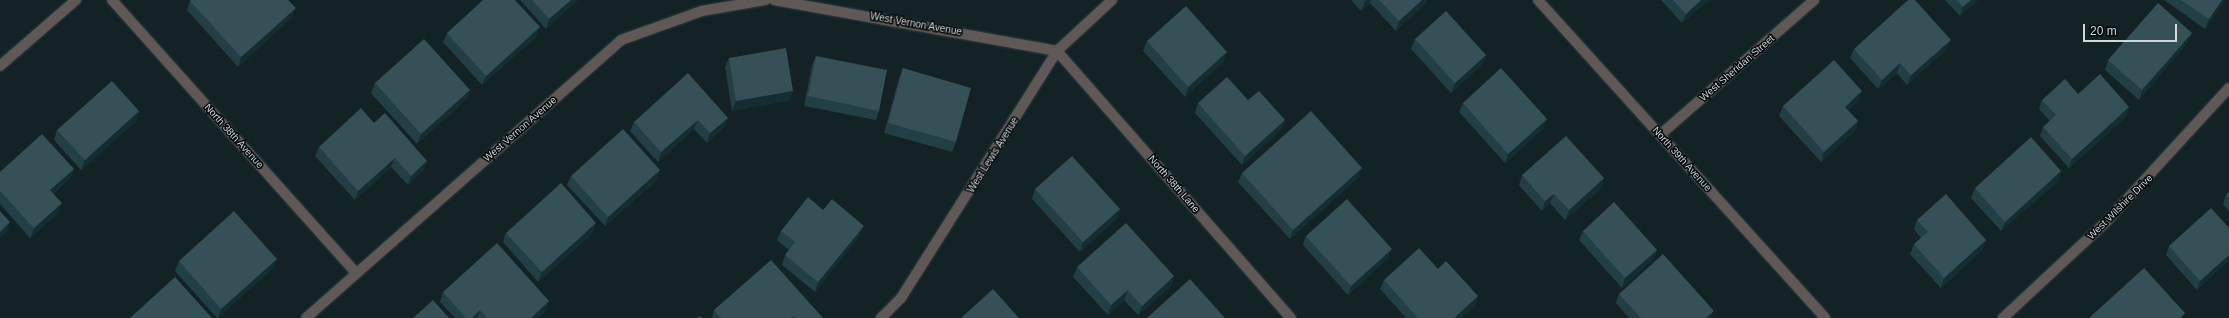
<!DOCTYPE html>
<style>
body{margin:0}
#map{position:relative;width:2229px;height:318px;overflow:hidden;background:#122225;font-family:Helvetica,sans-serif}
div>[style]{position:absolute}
.roads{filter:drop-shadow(0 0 1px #303f42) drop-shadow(0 0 1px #303f42)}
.minor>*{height:10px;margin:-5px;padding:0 5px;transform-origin:5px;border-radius:5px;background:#5f5857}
.wall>*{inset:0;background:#233f46}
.shaded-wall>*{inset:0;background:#142d32}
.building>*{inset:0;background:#355056}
span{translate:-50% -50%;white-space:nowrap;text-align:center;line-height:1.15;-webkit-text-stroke:3px #050a0c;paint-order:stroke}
.street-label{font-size:10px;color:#ced7da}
.scale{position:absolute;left:2083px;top:24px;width:94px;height:18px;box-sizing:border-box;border:2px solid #ced7da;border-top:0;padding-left:5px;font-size:12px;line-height:14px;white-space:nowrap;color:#ced7da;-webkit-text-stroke:3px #050a0c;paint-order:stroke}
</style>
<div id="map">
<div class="roads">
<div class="minor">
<i style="left:112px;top:0;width:366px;rotate:48.2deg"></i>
<i style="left:774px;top:0;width:288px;rotate:10.2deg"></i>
<i style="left:1057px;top:51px;width:355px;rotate:48.8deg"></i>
<i style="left:1538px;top:0;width:428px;rotate:47.9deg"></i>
<i style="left:0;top:66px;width:101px;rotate:-41deg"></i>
<i style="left:1660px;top:135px;width:205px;rotate:-41.2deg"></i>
<i style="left:306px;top:318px;width:420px;rotate:-41.4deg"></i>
<i style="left:621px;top:40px;width:86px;rotate:-19.7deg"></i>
<i style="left:702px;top:11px;width:65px;rotate:-9.8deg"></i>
<i style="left:881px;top:318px;width:28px;rotate:-45deg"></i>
<i style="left:901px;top:298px;width:292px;rotate:-57.7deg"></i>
<i style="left:1057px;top:51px;width:75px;rotate:-42.8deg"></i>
<i style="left:2003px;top:318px;width:142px;rotate:-43deg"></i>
<i style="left:2107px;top:221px;width:180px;rotate:-47.5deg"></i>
</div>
</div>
<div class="wall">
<i style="clip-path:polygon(520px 0,578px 0,546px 29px)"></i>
<i style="clip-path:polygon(1351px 0,1427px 0,1427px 2px,1396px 31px,1370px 3px,1361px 11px)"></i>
<i style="clip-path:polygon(1661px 0,1709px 0,1682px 23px)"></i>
<i style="clip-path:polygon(1945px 0,1978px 0,1960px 16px)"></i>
<i style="clip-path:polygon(2164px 0,2225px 0,2205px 29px)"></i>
<i style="clip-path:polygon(190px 1px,292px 17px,238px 67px,187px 10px)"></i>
<i style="clip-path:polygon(447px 33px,536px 37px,482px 85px,443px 42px)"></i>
<i style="clip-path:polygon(1415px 39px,1486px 55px,1482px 65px,1451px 93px,1411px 49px)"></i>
<i style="clip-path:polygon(1147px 41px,1224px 61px,1185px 97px,1143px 51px)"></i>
<i style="clip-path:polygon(2188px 42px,2139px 100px,2105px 70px,2108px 60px)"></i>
<i style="clip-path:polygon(1854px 49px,1947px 49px,1907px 85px,1897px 73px,1878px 89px,1850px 58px)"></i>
<i style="clip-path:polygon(816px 56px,879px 111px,876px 120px,804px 106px,812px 65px)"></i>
<i style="clip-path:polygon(729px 58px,790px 100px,732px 111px,725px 67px)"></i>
<i style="clip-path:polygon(903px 68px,956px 142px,952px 152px,884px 133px,899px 78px)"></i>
<i style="clip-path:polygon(375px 83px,467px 99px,417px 144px,371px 93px)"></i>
<i style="clip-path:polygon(2078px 94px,2126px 117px,2069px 168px,2040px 136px,2043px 127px,2050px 121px,2039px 109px,2042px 100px)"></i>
<i style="clip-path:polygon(1248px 100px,1282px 129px,1242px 165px,1195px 113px,1198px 103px)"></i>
<i style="clip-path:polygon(1859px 101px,1848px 110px,1858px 121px,1855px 131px,1821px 162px,1779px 116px,1783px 106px)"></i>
<i style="clip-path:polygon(1463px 103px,1547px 119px,1543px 129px,1505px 163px,1459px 112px)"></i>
<i style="clip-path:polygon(139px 111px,136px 121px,81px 170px,54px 140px,57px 130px)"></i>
<i style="clip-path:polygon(728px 118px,724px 127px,707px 143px,694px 129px,658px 162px,630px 131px,634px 122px)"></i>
<i style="clip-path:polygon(374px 123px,424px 170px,408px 185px,391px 167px,355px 200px,315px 156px,319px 147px)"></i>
<i style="clip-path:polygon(74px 169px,70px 178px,53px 194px,58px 213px,30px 238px,0 204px,0 172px)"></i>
<i style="clip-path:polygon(2061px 171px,2058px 181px,2001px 231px,1971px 198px,1975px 188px)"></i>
<i style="clip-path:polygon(1242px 173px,1359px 177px,1290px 239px,1238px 182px)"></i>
<i style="clip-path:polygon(1522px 175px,1604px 178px,1601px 188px,1565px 220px,1550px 203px,1542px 211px,1519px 185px)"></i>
<i style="clip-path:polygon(571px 176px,657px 180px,605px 226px,567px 185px)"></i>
<i style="clip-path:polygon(1035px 189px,1120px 209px,1117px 218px,1080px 252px,1032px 199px)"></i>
<i style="clip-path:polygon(2229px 192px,2229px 211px,2223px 204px,2226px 195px)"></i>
<i style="clip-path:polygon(823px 210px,860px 235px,815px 292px,782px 265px,785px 255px,789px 250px,777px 240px,781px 231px)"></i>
<i style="clip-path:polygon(1917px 220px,1986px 240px,1983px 249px,1941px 288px,1910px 254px,1914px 244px,1921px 238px,1914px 229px)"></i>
<i style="clip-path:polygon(2229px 228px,2197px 290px,2166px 255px,2169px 246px)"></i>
<i style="clip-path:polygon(1583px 231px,1657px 250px,1653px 259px,1622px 288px,1579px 240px)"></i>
<i style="clip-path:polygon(506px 233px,593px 233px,538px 282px,503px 242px)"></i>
<i style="clip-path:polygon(1306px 236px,1388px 258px,1348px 295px,1303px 245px)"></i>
<i style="clip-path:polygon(277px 259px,273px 268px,218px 318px,217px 318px,175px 271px,179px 261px)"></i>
<i style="clip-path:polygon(1077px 267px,1174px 276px,1171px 286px,1138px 315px,1124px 300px,1108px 315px,1073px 277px)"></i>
<i style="clip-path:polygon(1438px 269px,1478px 296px,1475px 306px,1461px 318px,1406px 318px,1380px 289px,1384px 280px)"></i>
<i style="clip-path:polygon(443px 292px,546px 311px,538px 318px,455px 318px,440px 302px)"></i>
<i style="clip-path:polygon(1619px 294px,1711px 318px,1629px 318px,1616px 303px)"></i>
<i style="clip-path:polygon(714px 310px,823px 318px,712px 318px)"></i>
</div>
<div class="shaded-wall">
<i style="clip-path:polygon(571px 0,578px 0,546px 29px,549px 19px)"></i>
<i style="clip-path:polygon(1366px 0,1371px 0,1370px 3px,1361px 11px,1365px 1px)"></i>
<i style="clip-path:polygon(1422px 0,1427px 0,1427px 2px,1396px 31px,1399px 21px)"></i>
<i style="clip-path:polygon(1701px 0,1709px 0,1682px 23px,1686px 14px)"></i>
<i style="clip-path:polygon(1971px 0,1978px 0,1960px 16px,1963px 7px)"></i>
<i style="clip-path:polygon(2222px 0,2225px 0,2205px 29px,2209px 19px)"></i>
<i style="clip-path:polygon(296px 8px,292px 17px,238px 67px,241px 57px)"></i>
<i style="clip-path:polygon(540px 27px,536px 37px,482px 85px,486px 76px)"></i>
<i style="clip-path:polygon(2192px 33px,2188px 42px,2139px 100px,2142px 90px)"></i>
<i style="clip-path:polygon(1951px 40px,1947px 49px,1907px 85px,1911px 75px)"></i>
<i style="clip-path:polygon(1227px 52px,1224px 61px,1185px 97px,1188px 87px)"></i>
<i style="clip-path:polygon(1486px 55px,1482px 65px,1451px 93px,1455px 83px)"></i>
<i style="clip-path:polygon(1900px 63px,1897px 73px,1878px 89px,1882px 80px)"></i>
<i style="clip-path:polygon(470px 90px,467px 99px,417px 144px,421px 134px)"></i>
<i style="clip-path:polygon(793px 91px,790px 100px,732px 111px,736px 101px)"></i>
<i style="clip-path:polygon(1862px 91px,1859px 101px,1842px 116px,1845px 107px)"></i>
<i style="clip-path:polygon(2129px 107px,2126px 117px,2069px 168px,2072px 159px)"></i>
<i style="clip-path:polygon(139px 111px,136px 121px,81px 170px,85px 160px)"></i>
<i style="clip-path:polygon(728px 118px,724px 127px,707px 143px,710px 133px)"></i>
<i style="clip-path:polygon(1547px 119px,1543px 129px,1505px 163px,1508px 154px)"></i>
<i style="clip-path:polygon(698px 120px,694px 129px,658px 162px,661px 152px)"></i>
<i style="clip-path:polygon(1285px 120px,1282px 129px,1242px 165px,1245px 156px)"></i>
<i style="clip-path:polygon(1858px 121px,1855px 131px,1821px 162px,1824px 152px)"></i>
<i style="clip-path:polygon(395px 158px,391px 167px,355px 200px,358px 191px)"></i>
<i style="clip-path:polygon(427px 161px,424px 170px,408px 185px,411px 176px)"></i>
<i style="clip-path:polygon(1362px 168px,1359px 177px,1290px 239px,1293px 230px)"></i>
<i style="clip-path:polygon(74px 169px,70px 178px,46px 200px,50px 190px)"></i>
<i style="clip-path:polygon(660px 170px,657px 180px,605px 226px,608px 217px)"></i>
<i style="clip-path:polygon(2061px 171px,2058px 181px,2001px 231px,2005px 222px)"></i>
<i style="clip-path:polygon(1604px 178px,1601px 188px,1565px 220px,1569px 210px)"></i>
<i style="clip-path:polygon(1554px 194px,1550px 203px,1542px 211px,1545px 201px)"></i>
<i style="clip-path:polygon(62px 203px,58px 213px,30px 238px,34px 228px)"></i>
<i style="clip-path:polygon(1120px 209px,1117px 218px,1080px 252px,1083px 242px)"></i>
<i style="clip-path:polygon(10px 222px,7px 232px,0 238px,0 232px)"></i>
<i style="clip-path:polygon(596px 223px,593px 233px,538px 282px,542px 272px)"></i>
<i style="clip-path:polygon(864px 226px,860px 235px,815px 292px,818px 282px)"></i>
<i style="clip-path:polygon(1986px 240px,1983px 249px,1941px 288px,1944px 278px)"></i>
<i style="clip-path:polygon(1392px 249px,1388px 258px,1348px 295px,1351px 286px)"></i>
<i style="clip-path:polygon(1657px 250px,1653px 259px,1622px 288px,1625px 278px)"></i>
<i style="clip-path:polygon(2229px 255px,2229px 261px,2197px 290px,2200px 281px)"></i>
<i style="clip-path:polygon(277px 259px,273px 268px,218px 318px,221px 309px)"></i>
<i style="clip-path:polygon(1174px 276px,1171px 286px,1138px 315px,1142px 306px)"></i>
<i style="clip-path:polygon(1128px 290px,1124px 300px,1108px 315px,1111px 305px)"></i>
<i style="clip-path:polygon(1478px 296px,1475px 306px,1461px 318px,1454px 318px)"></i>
<i style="clip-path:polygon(549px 301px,546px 311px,538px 318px,531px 318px)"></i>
<i style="clip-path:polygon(480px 310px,477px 318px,472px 318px)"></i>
<i style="clip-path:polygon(1714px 311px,1711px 318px,1706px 318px)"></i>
<i style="clip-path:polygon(2185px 313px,2183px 318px,2180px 318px)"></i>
</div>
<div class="building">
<i style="clip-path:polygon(191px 0,288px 0,296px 8px,241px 57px,190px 1px)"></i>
<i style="clip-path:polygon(483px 0,515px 0,540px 27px,486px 76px,447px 33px)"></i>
<i style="clip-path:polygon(532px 0,571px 0,549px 19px)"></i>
<i style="clip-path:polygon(1379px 0,1422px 0,1399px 21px)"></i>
<i style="clip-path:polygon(1673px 0,1701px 0,1686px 14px)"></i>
<i style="clip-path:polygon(1908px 0,1915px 0,1951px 40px,1911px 75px,1900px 63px,1882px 80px,1854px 49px)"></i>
<i style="clip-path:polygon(1957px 0,1971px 0,1963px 7px)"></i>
<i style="clip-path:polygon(2181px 0,2222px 0,2209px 19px)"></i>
<i style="clip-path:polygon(2158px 3px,2192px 33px,2142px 90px,2108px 60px)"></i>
<i style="clip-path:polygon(1186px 6px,1227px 52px,1188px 87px,1147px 41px)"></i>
<i style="clip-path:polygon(1446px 11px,1486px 55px,1455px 83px,1415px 39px)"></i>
<i style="clip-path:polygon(424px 39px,470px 90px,421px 134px,375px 83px)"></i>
<i style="clip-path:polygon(786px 48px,793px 91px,736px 101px,729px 58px)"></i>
<i style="clip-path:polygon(816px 56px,887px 70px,879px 111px,808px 96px)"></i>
<i style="clip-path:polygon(1834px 60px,1862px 91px,1845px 107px,1858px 121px,1824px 152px,1783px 106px)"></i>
<i style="clip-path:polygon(903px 68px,971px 88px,956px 142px,888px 123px)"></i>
<i style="clip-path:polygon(1501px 68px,1547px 119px,1508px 154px,1463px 103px)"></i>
<i style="clip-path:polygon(688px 73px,728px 118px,710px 133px,698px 120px,661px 152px,634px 122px)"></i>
<i style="clip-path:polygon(2100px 74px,2129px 107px,2072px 159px,2043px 127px,2056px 115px,2042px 100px,2065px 79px,2078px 94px)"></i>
<i style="clip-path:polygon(1227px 77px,1248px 100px,1259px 91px,1285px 120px,1245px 156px,1198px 103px)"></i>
<i style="clip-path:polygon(112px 81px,139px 111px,85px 160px,57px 130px)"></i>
<i style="clip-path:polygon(361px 108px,374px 123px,385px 113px,427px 161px,411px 176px,395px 158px,358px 191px,319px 147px)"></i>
<i style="clip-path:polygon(1311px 111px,1362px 168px,1293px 230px,1242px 173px)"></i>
<i style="clip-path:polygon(623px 129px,660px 170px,608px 217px,571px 176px)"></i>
<i style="clip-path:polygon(42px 134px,74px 169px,50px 190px,62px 203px,34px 228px,0 191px,0 172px)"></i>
<i style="clip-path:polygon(1566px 136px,1604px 178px,1569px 210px,1554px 194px,1545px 201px,1522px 175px)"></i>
<i style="clip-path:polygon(2031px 137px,2061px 171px,2005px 222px,1975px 188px)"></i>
<i style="clip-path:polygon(1072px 156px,1120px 209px,1083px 242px,1035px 189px)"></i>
<i style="clip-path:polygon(561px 183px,596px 223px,542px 272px,506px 233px)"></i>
<i style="clip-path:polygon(2229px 192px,2229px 198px,2226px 195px)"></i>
<i style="clip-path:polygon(1946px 194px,1986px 240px,1944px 278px,1914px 244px,1928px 232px,1917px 220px)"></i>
<i style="clip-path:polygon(808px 197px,823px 210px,832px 199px,864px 226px,818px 282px,785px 255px,795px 242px,781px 231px)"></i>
<i style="clip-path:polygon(1347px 199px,1392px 249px,1351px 286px,1306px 236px)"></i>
<i style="clip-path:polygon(1614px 202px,1657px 250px,1625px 278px,1583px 231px)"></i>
<i style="clip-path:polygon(2211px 208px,2229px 228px,2229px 255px,2200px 281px,2169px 246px)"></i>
<i style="clip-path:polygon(0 211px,10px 222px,0 232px)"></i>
<i style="clip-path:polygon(234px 211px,277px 259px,221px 309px,179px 261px)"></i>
<i style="clip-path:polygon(1126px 223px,1174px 276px,1142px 306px,1128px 290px,1111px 305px,1077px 267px)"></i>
<i style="clip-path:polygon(497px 243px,549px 301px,531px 318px,487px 318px,480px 310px,472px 318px,466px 318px,443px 292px)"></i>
<i style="clip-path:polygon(1419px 248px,1438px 269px,1446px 261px,1478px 296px,1454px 318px,1418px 318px,1384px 280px)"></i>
<i style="clip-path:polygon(1663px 254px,1714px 311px,1706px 318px,1641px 318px,1619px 294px)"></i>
<i style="clip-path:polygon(771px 260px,823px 318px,796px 318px,794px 316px,791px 318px,721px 318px,714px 310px)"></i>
<i style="clip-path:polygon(2144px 268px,2185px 313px,2180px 318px,2089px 318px)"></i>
<i style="clip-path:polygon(175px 277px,212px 318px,130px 318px)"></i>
<i style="clip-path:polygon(1190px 279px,1225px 318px,1147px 318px)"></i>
<i style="clip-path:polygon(993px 289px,1019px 318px,961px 318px)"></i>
<i style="clip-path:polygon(433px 300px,449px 318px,413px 318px)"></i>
<i style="clip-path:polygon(700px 316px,702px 318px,697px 318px)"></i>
</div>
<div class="street-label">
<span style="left:916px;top:24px;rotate:10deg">West Vernon Avenue</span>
<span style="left:1737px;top:68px;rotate:-41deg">West Sheridan Street</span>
<span style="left:520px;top:129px;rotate:-41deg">West Vernon Avenue</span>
<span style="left:234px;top:136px;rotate:48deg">North 38th Avenue</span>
<span style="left:993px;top:155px;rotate:-58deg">West Lewis Avenue</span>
<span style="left:1682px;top:159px;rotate:48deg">North 39th Avenue</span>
<span style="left:1174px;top:184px;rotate:49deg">North 38th Lane</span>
<span style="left:2120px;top:207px;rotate:-45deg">West Wilshire Drive</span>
</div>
<div class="scale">20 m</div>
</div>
